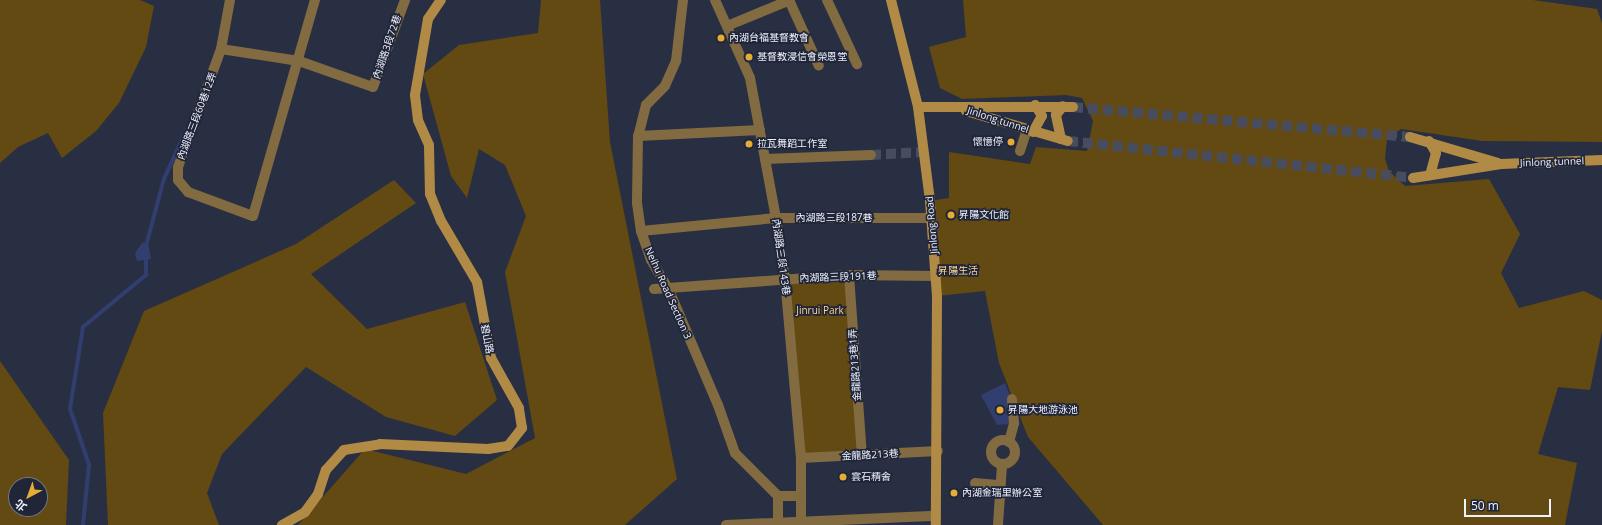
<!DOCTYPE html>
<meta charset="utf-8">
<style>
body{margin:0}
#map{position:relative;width:1602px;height:525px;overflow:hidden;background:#292f42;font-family:"Open Sans","Noto Sans TC",sans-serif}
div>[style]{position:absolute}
.green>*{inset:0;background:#634912}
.water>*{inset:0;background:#323e70}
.stream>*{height:3.5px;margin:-1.75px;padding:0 1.75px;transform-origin:1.75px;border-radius:1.75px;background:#323e70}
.street-tunnel>*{height:10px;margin-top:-5px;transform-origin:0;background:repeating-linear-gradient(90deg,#474c5e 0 10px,transparent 0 15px)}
.secondary-tunnel>*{height:10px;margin-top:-5px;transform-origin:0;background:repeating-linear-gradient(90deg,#474c5e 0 10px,transparent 0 15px)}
.street>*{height:10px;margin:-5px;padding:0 5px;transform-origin:5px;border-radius:5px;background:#826b41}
.street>.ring{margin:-5px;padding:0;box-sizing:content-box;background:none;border:10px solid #826b41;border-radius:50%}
.secondary>*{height:10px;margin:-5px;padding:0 5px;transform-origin:5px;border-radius:5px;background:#b18b45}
.dots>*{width:11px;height:11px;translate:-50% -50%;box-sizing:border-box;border:2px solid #202538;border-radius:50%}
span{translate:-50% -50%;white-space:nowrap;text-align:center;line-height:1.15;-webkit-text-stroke:3.5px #202538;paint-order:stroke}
.poi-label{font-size:10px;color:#eef2ff}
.left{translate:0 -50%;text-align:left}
.right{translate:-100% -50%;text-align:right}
.street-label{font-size:10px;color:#eef2ff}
.park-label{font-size:10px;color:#fcd795}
.north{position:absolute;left:8px;top:477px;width:40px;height:40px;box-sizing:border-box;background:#202538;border:1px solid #727788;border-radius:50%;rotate:221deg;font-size:11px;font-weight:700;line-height:16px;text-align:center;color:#eef2ff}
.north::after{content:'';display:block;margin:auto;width:14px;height:18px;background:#e6ad36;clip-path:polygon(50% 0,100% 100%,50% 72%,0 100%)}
.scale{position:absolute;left:1464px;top:499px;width:87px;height:18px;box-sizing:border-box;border:2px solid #eef2ff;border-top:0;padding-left:5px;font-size:12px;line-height:14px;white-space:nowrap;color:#eef2ff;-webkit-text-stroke:3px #202538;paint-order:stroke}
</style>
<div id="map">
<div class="green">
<i style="clip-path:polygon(0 0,140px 0,154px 6px,146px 47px,119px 103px,96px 131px,62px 158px,48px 133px,18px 147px,0 163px)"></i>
<i style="clip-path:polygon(541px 0,600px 0,610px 142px,677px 479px,625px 525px,298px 525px,365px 449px,466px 474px,535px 438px,505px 272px,526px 216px,505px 165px,479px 149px,467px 198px,451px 176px,423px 74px,459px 45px,538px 33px)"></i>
<i style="clip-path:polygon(963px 0,1533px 0,1597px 9px,1602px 23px,1602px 142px,1482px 141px,1401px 129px,1387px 139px,1385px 159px,1389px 171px,1405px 186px,1489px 179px,1520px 234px,1501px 273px,1519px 308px,1584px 291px,1602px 300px,1602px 331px,1590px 390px,1558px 387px,1538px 454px,1577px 463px,1565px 525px,1103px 525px,1028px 437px,999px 363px,985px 291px,937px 296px,930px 201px,949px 198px,949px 152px,1030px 164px,1036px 147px,1087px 151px,1093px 121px,1082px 98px,1066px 95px,962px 99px,940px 88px,929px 47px,966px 37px)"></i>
<i style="clip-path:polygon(394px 180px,416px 203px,311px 274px,367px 329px,465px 302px,497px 400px,455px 436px,386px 417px,306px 367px,222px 454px,207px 493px,219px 525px,108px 525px,103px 413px,144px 311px,296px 244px)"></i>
<i style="clip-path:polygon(849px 275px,862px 455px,801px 458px,785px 279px)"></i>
<i style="clip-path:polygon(evenodd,0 361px,69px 460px,66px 525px,0 525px,0 361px,16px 485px,40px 485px,40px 509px,16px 509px,16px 485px)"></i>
</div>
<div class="water">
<i style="clip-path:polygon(148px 242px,151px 259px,137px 261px,135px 253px,142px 243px)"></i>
<i style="clip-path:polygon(1005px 383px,1010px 396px,1011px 424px,997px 425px,981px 395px)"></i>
</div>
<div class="stream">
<i style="left:146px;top:246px;width:69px;rotate:-75deg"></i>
<i style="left:164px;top:179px;width:53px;rotate:-65.4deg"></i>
<i style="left:83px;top:525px;width:60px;rotate:-84.3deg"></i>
<i style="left:89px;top:465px;width:59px;rotate:-108.7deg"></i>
<i style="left:70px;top:409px;width:83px;rotate:-81deg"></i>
<i style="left:83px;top:327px;width:82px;rotate:-39.5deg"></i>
<i style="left:146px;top:275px;width:19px;rotate:-90deg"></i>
</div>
<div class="street-tunnel">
<i style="left:871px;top:155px;width:52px;rotate:-3.3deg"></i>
</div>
<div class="secondary-tunnel">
<i style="left:1073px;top:107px;width:338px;rotate:5.1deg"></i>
<i style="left:1068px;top:141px;width:347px;rotate:6.1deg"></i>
</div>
<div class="street">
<i style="left:230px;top:0;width:50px;rotate:100.4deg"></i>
<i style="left:221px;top:49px;width:126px;rotate:110deg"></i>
<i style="left:178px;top:167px;width:13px;rotate:90deg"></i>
<i style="left:178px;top:180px;width:16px;rotate:50deg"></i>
<i style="left:188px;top:192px;width:69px;rotate:20.3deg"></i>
<i style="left:253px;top:216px;width:225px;rotate:-74deg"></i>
<i style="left:683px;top:0;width:61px;rotate:96.5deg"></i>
<i style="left:676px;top:61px;width:27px;rotate:114deg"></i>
<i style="left:665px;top:86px;width:27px;rotate:135deg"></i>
<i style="left:646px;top:105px;width:32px;rotate:104deg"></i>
<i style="left:638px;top:136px;width:67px;rotate:90.9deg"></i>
<i style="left:637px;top:203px;width:28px;rotate:82deg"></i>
<i style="left:641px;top:231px;width:31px;rotate:71deg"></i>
<i style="left:651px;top:260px;width:33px;rotate:59deg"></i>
<i style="left:668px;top:288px;width:127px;rotate:66.9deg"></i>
<i style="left:718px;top:405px;width:51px;rotate:70.5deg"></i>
<i style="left:735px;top:453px;width:61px;rotate:45deg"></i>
<i style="left:778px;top:496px;width:29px;rotate:90deg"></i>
<i style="left:715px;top:0;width:85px;rotate:65.8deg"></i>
<i style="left:750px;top:78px;width:142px;rotate:79.5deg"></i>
<i style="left:776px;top:218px;width:62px;rotate:81.6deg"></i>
<i style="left:785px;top:279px;width:180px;rotate:84.9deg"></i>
<i style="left:801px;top:458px;width:67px;rotate:90deg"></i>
<i style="left:789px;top:0;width:72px;rotate:65.6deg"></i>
<i style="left:827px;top:0;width:71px;rotate:64.9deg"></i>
<i style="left:727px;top:26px;width:68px;rotate:-22.4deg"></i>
<i style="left:221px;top:49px;width:79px;rotate:8.7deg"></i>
<i style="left:299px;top:61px;width:78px;rotate:19.4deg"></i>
<i style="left:373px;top:87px;width:93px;rotate:-69.8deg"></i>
<i style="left:638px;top:136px;width:122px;rotate:-2.8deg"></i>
<i style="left:1020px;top:151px;width:22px;rotate:-72deg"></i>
<i style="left:765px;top:159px;width:106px;rotate:-2.2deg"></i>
<i style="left:641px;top:231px;width:136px;rotate:-5.5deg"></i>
<i style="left:776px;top:218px;width:155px"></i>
<i style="left:849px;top:275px;width:180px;rotate:85.9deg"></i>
<i style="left:654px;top:289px;width:196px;rotate:-4.1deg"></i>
<i style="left:849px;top:275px;width:87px;rotate:0.7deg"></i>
<i class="ring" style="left:991px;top:440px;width:14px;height:14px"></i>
<i style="left:1009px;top:442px;width:20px;rotate:-75deg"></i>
<i style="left:1014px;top:423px;width:24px;rotate:-95deg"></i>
<i style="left:801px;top:458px;width:137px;rotate:-2.9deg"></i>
<i style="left:975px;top:483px;width:25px;rotate:5deg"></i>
<i style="left:778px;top:496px;width:22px"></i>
<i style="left:726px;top:525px;width:210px;rotate:-2.5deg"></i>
<i style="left:998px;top:525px;width:61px;rotate:-86.2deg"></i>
</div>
<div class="secondary">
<i style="left:891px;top:0;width:110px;rotate:75.8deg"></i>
<i style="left:918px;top:107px;width:95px;rotate:82.7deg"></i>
<i style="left:930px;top:201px;width:95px;rotate:85.8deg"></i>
<i style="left:937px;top:296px;width:229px;rotate:90.3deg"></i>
<i style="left:918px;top:107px;width:155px"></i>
<i style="left:966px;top:111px;width:106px;rotate:16.4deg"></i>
<i style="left:1033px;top:132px;width:18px;rotate:-61deg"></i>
<i style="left:1042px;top:116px;width:13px;rotate:-122deg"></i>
<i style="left:1410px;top:137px;width:92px;rotate:16.5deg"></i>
<i style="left:1061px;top:139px;width:25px;rotate:-102deg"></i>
<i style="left:1056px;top:115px;width:11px;rotate:-52deg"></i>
<i style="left:1429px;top:141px;width:14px;rotate:60deg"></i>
<i style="left:1436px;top:153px;width:23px;rotate:105deg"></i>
<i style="left:1413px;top:178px;width:89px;rotate:-9deg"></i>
<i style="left:1501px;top:164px;width:101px;rotate:-2.3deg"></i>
<i style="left:282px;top:525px;width:26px;rotate:-29deg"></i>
<i style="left:305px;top:512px;width:22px;rotate:-54deg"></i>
<i style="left:318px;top:494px;width:25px;rotate:-72deg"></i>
<i style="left:326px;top:470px;width:27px;rotate:-48deg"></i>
<i style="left:344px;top:450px;width:36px;rotate:-9deg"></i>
<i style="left:380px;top:444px;width:108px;rotate:2.7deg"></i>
<i style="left:488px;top:449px;width:20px;rotate:-9deg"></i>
<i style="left:508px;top:446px;width:23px;rotate:-52deg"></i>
<i style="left:522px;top:428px;width:20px;rotate:-99deg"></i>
<i style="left:519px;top:408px;width:57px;rotate:-119.2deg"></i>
<i style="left:491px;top:358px;width:77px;rotate:-100.4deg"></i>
<i style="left:477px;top:282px;width:71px;rotate:-120.5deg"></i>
<i style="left:441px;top:221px;width:29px;rotate:-112deg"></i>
<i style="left:430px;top:194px;width:49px;rotate:-91.2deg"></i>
<i style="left:429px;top:145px;width:27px;rotate:-114deg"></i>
<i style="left:418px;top:120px;width:25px;rotate:-97deg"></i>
<i style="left:415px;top:95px;width:77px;rotate:-80.3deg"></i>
<i style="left:428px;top:19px;width:23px;rotate:-56deg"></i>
</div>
<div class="dots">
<i style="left:721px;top:38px;background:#e6ad36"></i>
<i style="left:749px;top:57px;background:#e6ad36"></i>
<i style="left:1011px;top:142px;background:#e6ad36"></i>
<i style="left:749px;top:144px;background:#e6ad36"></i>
<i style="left:951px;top:215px;background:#e6ad36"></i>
<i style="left:1000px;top:410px;background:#e6ad36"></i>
<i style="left:843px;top:477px;background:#e6ad36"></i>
<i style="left:954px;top:493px;background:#e6ad36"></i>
</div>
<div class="poi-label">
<span class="left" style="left:729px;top:38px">內湖台福基督教會</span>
<span class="left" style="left:757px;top:57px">基督教浸信會榮恩堂</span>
<span class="right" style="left:1003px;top:142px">懷憶停</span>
<span class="left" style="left:757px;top:144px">拉瓦舞蹈工作室</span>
<span class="left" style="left:959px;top:215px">昇陽文化館</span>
<span class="left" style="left:1008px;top:410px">昇陽大地游泳池</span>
<span class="left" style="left:851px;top:477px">雲石精舍</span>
<span class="left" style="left:962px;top:493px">內湖金瑞里辦公室</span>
</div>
<div class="street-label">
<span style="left:387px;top:47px;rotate:-71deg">內湖路3段72巷</span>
<span style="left:197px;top:116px;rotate:-69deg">內湖路三段60巷12弄</span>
<span style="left:998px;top:120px;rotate:18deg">Jinlong tunnel</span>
<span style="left:1552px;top:162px;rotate:-2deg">Jinlong tunnel</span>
<span style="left:834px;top:218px">內湖路三段187巷</span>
<span style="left:932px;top:225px;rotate:-95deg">Jinlong Road</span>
<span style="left:781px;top:257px;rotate:82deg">內湖路三段143巷</span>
<span style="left:838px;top:277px;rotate:-2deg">內湖路三段191巷</span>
<span style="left:668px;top:293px;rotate:66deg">Neihu Road Section 3</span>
<span style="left:487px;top:339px;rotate:79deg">碧山路</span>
<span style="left:855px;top:365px;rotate:-94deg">金龍路213巷1弄</span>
<span style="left:870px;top:455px;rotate:-3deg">金龍路213巷</span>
</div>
<div class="park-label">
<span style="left:958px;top:271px">昇陽生活</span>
<span style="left:820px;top:311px">Jinrui Park</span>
</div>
<div class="north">北</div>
<div class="scale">50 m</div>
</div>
